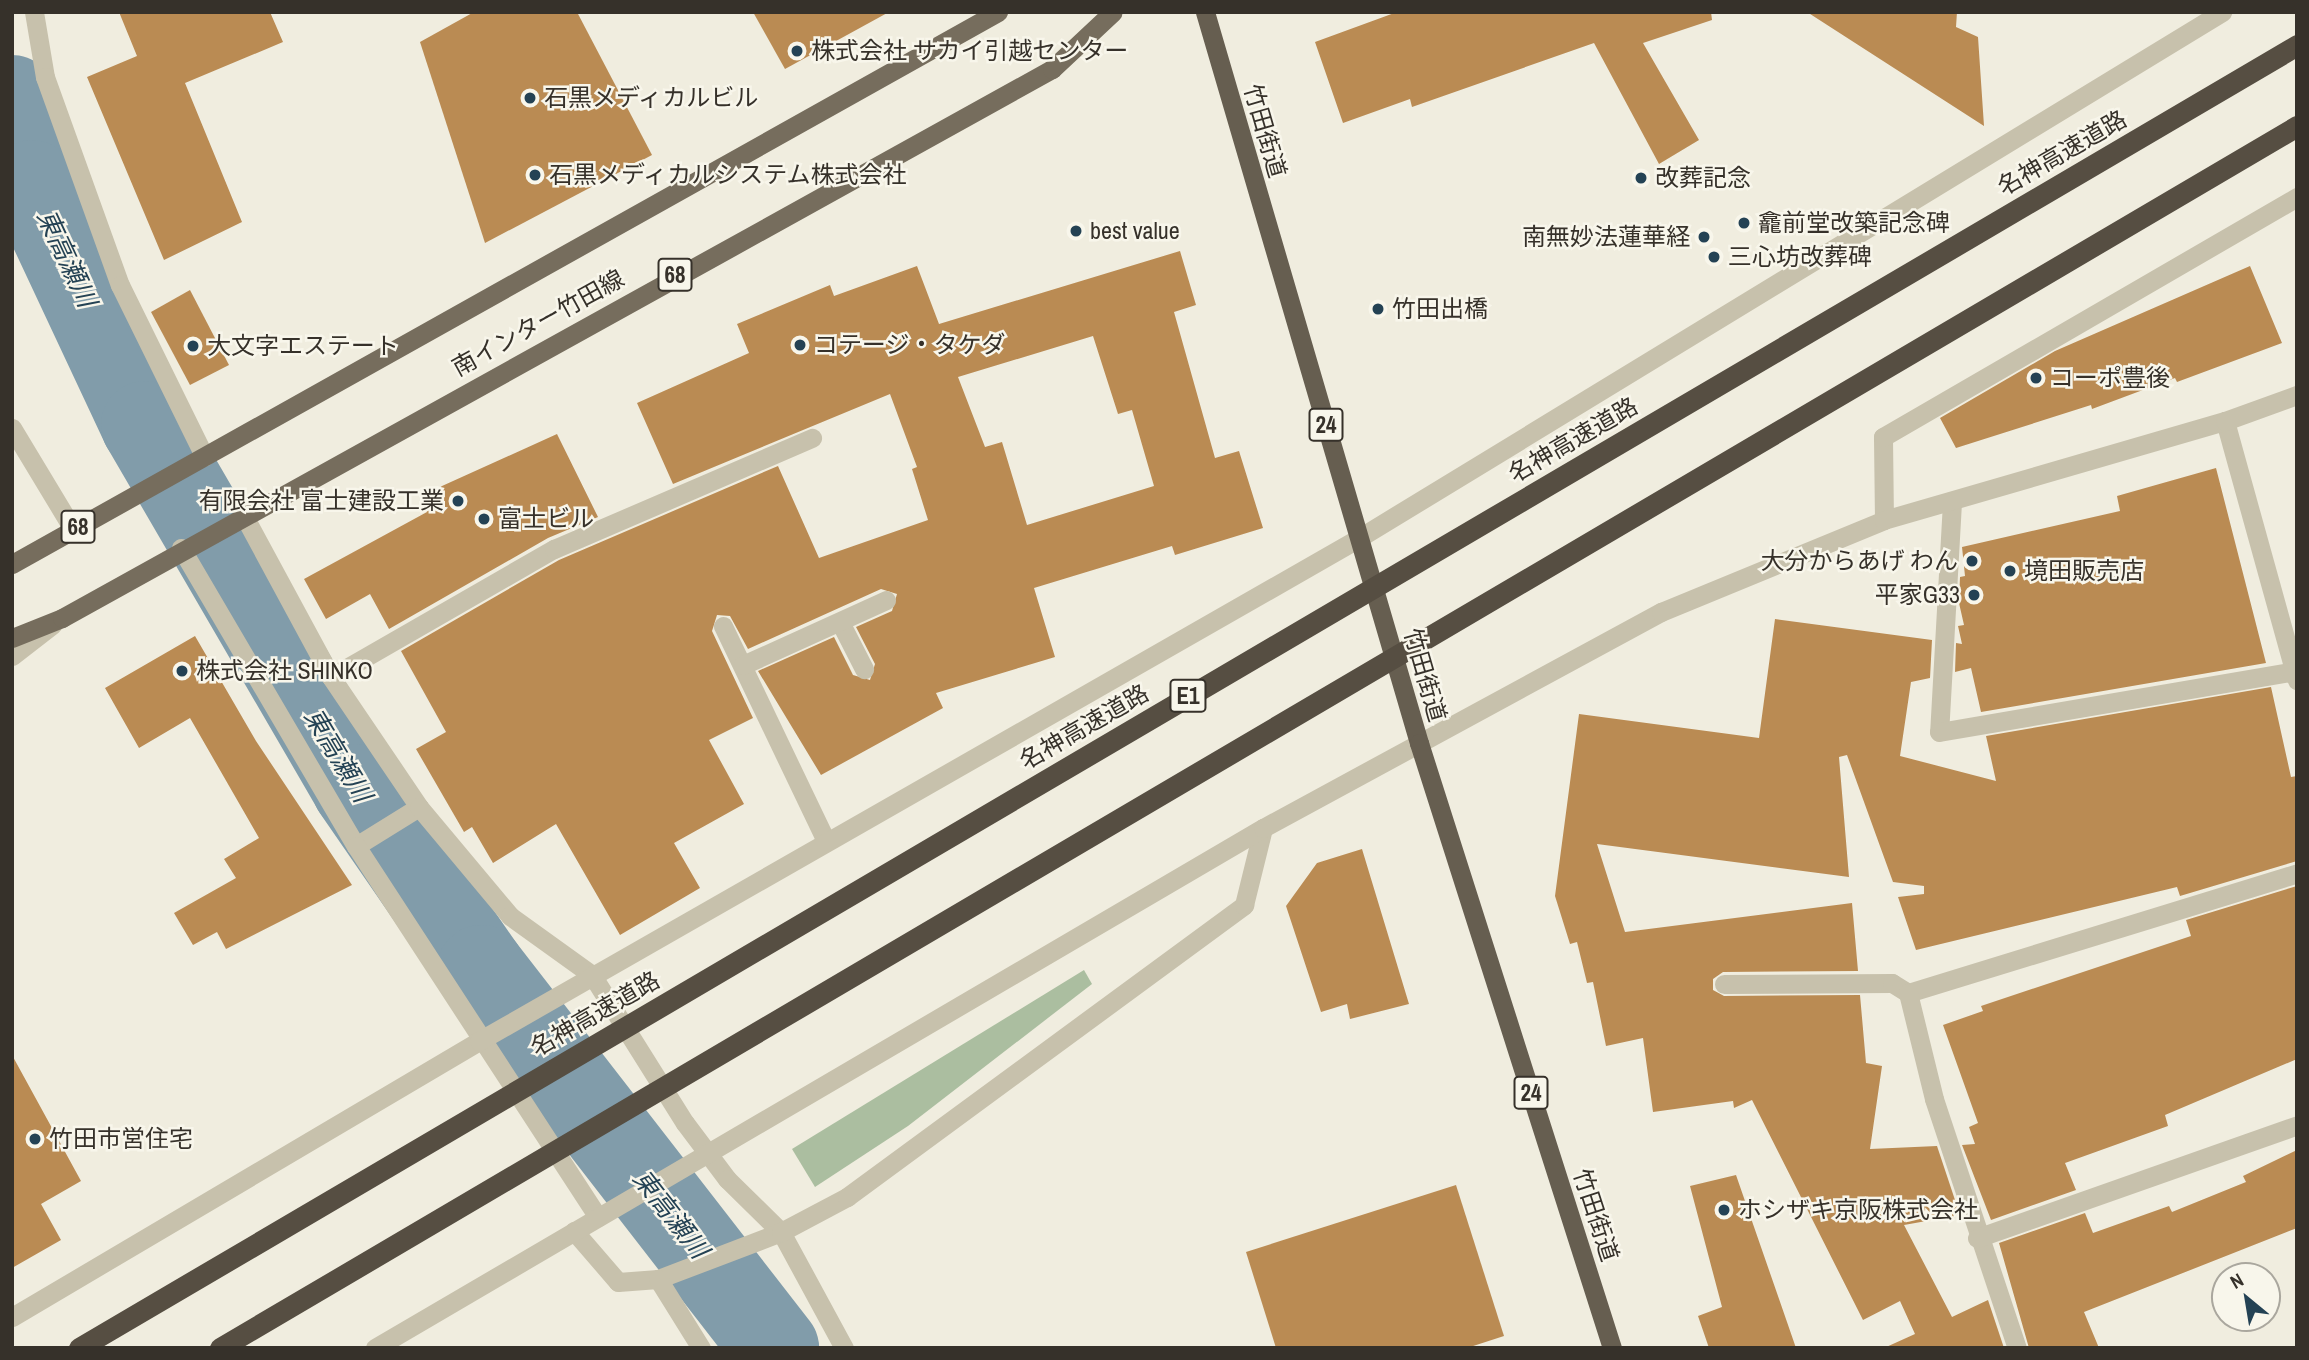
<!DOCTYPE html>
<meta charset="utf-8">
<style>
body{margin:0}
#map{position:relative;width:2309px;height:1360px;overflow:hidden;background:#f0eddf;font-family:"Archivo Narrow","Noto Sans JP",sans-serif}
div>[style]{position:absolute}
.green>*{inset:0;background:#abbea0}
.river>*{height:88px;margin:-44px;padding:0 44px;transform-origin:44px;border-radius:44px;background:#819caa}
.building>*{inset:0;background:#ba8b53}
.service>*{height:19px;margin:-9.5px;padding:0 9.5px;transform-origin:9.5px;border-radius:9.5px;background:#c7c1ac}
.minor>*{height:19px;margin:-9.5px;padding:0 9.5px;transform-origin:9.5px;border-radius:9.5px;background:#c7c1ac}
.tertiary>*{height:19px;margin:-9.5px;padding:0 9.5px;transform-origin:9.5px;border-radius:9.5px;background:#c7c1ac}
.primary>*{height:19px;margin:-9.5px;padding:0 9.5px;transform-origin:9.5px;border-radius:9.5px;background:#766d5d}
.trunk>*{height:19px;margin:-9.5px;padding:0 9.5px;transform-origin:9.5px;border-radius:9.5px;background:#665e50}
.motorway>*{height:21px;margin:-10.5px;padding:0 10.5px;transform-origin:10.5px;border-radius:10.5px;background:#564e42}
.dots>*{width:19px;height:19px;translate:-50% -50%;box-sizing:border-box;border:4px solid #f8f6eb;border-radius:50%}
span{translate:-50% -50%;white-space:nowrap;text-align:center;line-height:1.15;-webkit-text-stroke:5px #f8f6eb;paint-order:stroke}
.shield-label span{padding:2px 5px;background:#f8f6eb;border:2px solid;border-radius:5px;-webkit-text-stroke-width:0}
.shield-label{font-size:23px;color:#36312a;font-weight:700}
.poi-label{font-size:24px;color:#36312a}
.left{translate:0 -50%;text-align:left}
.right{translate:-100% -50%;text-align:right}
.street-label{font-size:24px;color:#36312a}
.water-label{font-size:26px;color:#244254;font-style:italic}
.frame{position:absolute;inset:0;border:14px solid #36312a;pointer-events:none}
.north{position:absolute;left:2211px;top:1262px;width:70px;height:70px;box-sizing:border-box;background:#f8f6eb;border:2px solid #aaa79e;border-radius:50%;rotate:330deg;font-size:19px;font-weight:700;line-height:28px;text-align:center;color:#36312a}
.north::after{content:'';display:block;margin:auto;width:24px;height:32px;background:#244254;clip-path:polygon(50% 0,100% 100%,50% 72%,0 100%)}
</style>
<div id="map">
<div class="green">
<i style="clip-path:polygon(1084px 970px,1092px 984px,908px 1126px,815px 1187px,792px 1149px)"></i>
</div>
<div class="river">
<i style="left:12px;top:99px;width:87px;rotate:76.8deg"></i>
<i style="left:32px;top:184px;width:266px;rotate:64.9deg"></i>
<i style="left:145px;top:425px;width:420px;rotate:59.8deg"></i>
<i style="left:356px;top:788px;width:220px;rotate:55.4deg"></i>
<i style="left:481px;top:969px;width:480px;rotate:52.2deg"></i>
</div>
<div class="building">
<i style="clip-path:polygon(119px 12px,270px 12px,283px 42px,185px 83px,242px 222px,164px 260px,87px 77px,137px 56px)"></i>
<i style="clip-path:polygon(474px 12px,577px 12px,652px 155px,485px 243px,420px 42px)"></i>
<i style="clip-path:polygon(753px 12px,889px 12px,785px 69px)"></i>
<i style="clip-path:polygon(1397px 12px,1711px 12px,1712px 20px,1643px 43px,1699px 140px,1659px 164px,1594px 43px,1412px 107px,1410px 99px,1343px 123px,1315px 42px)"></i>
<i style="clip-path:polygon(1807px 12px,1957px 12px,1956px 27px,1978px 37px,1984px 126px)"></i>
<i style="clip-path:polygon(evenodd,1180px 251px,1196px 305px,1174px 312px,1215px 458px,1239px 451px,1263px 528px,1175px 555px,1172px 546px,1034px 588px,1055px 657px,936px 693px,943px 708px,821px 775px,758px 671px,834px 637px,853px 675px,870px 680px,875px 664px,856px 627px,892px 611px,897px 594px,881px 589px,748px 649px,730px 616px,717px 615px,712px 631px,753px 718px,709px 740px,744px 804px,674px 843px,700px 888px,620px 935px,556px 824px,493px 863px,472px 827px,464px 832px,416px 749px,446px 732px,401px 651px,559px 560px,778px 466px,819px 558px,928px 520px,912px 469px,917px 467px,890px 394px,673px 484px,637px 403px,749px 353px,737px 324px,830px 285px,834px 296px,917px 266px,939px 324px,1180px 251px,1093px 336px,1118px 414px,1132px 410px,1154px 486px,1027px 525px,1002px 442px,985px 447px,958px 377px,1093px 336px)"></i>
<i style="clip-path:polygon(2250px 266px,2282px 343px,2177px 382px,2175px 378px,2092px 409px,2091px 405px,1956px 448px,1940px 418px,2055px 351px)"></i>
<i style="clip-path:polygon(190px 290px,229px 365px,190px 385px,151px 312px)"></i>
<i style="clip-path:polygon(557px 434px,598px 517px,548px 538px,389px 629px,370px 594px,326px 619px,304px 579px,427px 512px,421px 502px,442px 486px)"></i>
<i style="clip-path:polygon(2216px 468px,2266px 663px,1981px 712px,1971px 668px,1955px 672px,1956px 643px,1962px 644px,1958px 626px,1964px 625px,1959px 603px,1960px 577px,1965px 576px,1962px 547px,2120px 511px,2117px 496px)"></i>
<i style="clip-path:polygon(1775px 619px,1932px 640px,1930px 678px,1911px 682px,1900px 756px,1996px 781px,1986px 736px,2271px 687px,2291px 777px,2297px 776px,2297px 861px,2180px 896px,2177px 887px,1916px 950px,1898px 897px,1924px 894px,1924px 886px,1893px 882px,1847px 755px,1839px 757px,1849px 877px,1597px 844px,1625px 932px,1852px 903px,1858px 971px,1723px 972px,1713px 979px,1713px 990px,1724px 996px,1860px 995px,1866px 1063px,1882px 1066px,1870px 1149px,1937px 1146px,1960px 1215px,1904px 1225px,1952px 1317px,1988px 1300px,2004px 1348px,1884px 1348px,1915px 1334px,1900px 1301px,1863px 1320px,1752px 1100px,1734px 1108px,1733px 1101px,1653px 1112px,1643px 1038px,1606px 1046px,1593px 982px,1587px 983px,1577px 942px,1570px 944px,1555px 896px,1579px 714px,1759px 738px)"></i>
<i style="clip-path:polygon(195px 636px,256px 741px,352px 885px,226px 949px,217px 932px,193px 945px,174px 913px,236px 878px,224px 859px,259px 838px,190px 718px,139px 748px,105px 688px)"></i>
<i style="clip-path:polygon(1362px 849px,1409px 1004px,1350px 1019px,1347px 1004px,1321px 1012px,1286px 906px,1317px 863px)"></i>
<i style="clip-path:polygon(2297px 886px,2297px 1059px,2165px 1115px,2168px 1126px,2065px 1163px,2076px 1190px,1991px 1220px,1962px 1145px,1975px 1144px,1969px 1127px,1978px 1123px,1943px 1025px,1983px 1011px,1981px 1006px,2191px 936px,2186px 920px)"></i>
<i style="clip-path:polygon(12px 1055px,81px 1181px,41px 1204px,61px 1240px,12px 1268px)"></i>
<i style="clip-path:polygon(2297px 1150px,2297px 1228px,2084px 1312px,2099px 1348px,2029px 1348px,1999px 1243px,2085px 1213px,2093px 1233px,2169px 1206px,2172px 1212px,2246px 1182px,2243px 1176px)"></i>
<i style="clip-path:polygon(1736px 1175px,1796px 1348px,1709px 1348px,1698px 1316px,1722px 1307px,1690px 1186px)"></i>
<i style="clip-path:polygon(1456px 1185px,1504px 1336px,1467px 1348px,1276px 1348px,1246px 1252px)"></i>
</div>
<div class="service">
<i style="left:2225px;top:421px;width:269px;rotate:74.5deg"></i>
<i style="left:1952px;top:502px;width:230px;rotate:93.2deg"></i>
<i style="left:1939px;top:732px;width:360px;rotate:-9.7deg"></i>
<i style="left:356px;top:846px;width:74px;rotate:-31.8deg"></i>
<i style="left:1724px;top:984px;width:168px;rotate:-0.3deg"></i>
<i style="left:1892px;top:983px;width:19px;rotate:32deg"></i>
<i style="left:1908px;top:993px;width:407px;rotate:-17.1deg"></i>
</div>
<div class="minor">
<i style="left:34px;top:12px;width:66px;rotate:80.4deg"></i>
<i style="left:45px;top:77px;width:221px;rotate:70.2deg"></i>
<i style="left:120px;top:285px;width:191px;rotate:63.8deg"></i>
<i style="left:243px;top:514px;width:185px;rotate:61.6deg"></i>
<i style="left:331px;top:677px;width:157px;rotate:55.9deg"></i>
<i style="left:419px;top:807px;width:142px;rotate:50.1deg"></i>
<i style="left:510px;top:916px;width:101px;rotate:35.7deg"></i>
<i style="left:592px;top:975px;width:175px;rotate:57.9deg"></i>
<i style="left:685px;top:1123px;width:70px;rotate:53.1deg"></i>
<i style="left:727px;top:1179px;width:76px;rotate:44.5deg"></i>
<i style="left:781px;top:1232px;width:132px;rotate:61.5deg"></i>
<i style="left:1884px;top:520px;width:83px;rotate:-90.7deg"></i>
<i style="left:1883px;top:437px;width:479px;rotate:-30.1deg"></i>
<i style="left:181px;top:548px;width:346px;rotate:59.6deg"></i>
<i style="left:356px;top:846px;width:443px;rotate:56.9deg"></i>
<i style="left:840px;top:622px;width:53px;rotate:62.9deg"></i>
<i style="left:723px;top:626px;width:238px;rotate:64.4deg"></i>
<i style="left:12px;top:656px;width:51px;rotate:-37.8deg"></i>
<i style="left:743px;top:665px;width:157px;rotate:-24.4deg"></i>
<i style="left:331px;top:677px;width:257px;rotate:-29.9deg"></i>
<i style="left:554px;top:549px;width:281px;rotate:-23.3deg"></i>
<i style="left:1908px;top:993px;width:109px;rotate:76.2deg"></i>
<i style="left:1934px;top:1099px;width:262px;rotate:71.6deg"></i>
<i style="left:574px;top:1231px;width:67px;rotate:49.2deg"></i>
<i style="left:618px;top:1282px;width:40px;rotate:-4.3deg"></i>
<i style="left:658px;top:1279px;width:132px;rotate:-20.9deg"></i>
<i style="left:781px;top:1232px;width:75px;rotate:-27.9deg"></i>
<i style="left:847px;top:1197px;width:493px;rotate:-36.3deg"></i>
<i style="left:1244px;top:905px;width:79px;rotate:-76.1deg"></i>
<i style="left:1977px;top:1238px;width:339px;rotate:-19.4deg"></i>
<i style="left:658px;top:1279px;width:81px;rotate:58.1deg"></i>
<i style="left:12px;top:1317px;width:542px;rotate:-30.58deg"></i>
<i style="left:479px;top:1041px;width:1014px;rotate:-29.75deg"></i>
<i style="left:1359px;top:538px;width:1011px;rotate:-31.36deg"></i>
</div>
<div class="tertiary">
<i style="left:12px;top:428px;width:118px;rotate:58.9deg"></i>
<i style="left:375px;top:1348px;width:1029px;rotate:-30.35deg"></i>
<i style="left:1263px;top:828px;width:453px;rotate:-28.5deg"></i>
<i style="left:1661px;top:612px;width:241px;rotate:-22.4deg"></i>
<i style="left:1884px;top:520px;width:355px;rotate:-16.2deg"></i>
<i style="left:2225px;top:421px;width:77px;rotate:-19.9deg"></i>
</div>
<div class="primary">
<i style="left:12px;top:564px;width:1130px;rotate:-29.24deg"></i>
<i style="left:12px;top:638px;width:54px;rotate:-21.8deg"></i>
<i style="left:62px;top:618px;width:1132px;rotate:-29.01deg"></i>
<i style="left:1052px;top:69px;width:83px;rotate:-43.1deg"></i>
</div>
<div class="trunk">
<i style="left:1205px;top:12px;width:762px;rotate:73.68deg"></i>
<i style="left:1419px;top:743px;width:635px;rotate:72.31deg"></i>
</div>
<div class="motorway">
<i style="left:79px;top:1348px;width:2572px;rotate:-30.43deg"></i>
<i style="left:220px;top:1348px;width:2410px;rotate:-30.47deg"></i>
</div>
<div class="dots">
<i style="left:797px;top:51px;background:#244254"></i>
<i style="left:530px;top:98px;background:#244254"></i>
<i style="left:535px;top:175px;background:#244254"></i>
<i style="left:1641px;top:178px;background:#244254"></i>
<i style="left:1744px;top:223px;background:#244254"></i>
<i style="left:1076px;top:231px;background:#244254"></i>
<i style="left:1704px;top:237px;background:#244254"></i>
<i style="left:1714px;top:257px;background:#244254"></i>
<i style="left:1378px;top:309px;background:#244254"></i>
<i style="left:800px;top:345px;background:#244254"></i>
<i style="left:193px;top:346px;background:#244254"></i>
<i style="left:2036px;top:378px;background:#244254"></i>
<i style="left:458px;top:501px;background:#244254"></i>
<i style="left:484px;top:519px;background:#244254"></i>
<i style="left:1972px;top:561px;background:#244254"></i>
<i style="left:2010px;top:571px;background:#244254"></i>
<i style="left:1974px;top:595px;background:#244254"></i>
<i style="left:182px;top:671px;background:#244254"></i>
<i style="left:35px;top:1139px;background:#244254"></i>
<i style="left:1724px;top:1210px;background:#244254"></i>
</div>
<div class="shield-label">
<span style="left:675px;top:275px">68</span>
<span style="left:1326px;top:425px">24</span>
<span style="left:78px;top:527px">68</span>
<span style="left:1188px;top:696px">E1</span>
<span style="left:1531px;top:1093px">24</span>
</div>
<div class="poi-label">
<span class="left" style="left:811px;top:51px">株式会社 サカイ引越センター</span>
<span class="left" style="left:544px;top:98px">石黒メディカルビル</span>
<span class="left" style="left:549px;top:175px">石黒メディカルシステム株式会社</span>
<span class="left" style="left:1655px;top:178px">改葬記念</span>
<span class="left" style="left:1758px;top:223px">龕前堂改築記念碑</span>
<span class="left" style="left:1090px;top:231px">best value</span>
<span class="right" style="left:1690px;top:237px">南無妙法蓮華経</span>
<span class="left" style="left:1728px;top:257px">三心坊改葬碑</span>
<span class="left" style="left:1392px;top:309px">竹田出橋</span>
<span class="left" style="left:814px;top:345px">コテージ・タケダ</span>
<span class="left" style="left:207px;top:346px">大文字エステート</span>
<span class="left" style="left:2050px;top:378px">コーポ豊後</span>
<span class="right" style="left:444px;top:501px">有限会社 富士建設工業</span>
<span class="left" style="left:498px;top:519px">富士ビル</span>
<span class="right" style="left:1958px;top:561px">大分からあげ わん</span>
<span class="left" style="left:2024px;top:571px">境田販売店</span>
<span class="right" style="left:1960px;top:595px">平家G33</span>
<span class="left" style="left:196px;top:671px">株式会社 SHINKO</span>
<span class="left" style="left:49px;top:1139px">竹田市営住宅</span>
<span class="left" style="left:1738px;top:1210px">ホシザキ京阪株式会社</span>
</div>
<div class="street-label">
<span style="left:1265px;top:131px;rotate:74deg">竹田街道</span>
<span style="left:2062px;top:153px;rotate:-30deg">名神高速道路</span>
<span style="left:538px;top:323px;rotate:-29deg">南インター竹田線</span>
<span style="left:1573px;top:440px;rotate:-30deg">名神高速道路</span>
<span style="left:1425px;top:675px;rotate:74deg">竹田街道</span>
<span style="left:1084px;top:727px;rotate:-30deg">名神高速道路</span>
<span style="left:595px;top:1014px;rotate:-30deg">名神高速道路</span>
<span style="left:1596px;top:1215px;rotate:72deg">竹田街道</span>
</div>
<div class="water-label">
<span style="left:67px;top:258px;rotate:65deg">東高瀬川</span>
<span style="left:338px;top:755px;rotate:59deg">東高瀬川</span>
<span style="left:671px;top:1214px;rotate:52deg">東高瀬川</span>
</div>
<div class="frame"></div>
<div class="north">N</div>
</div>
